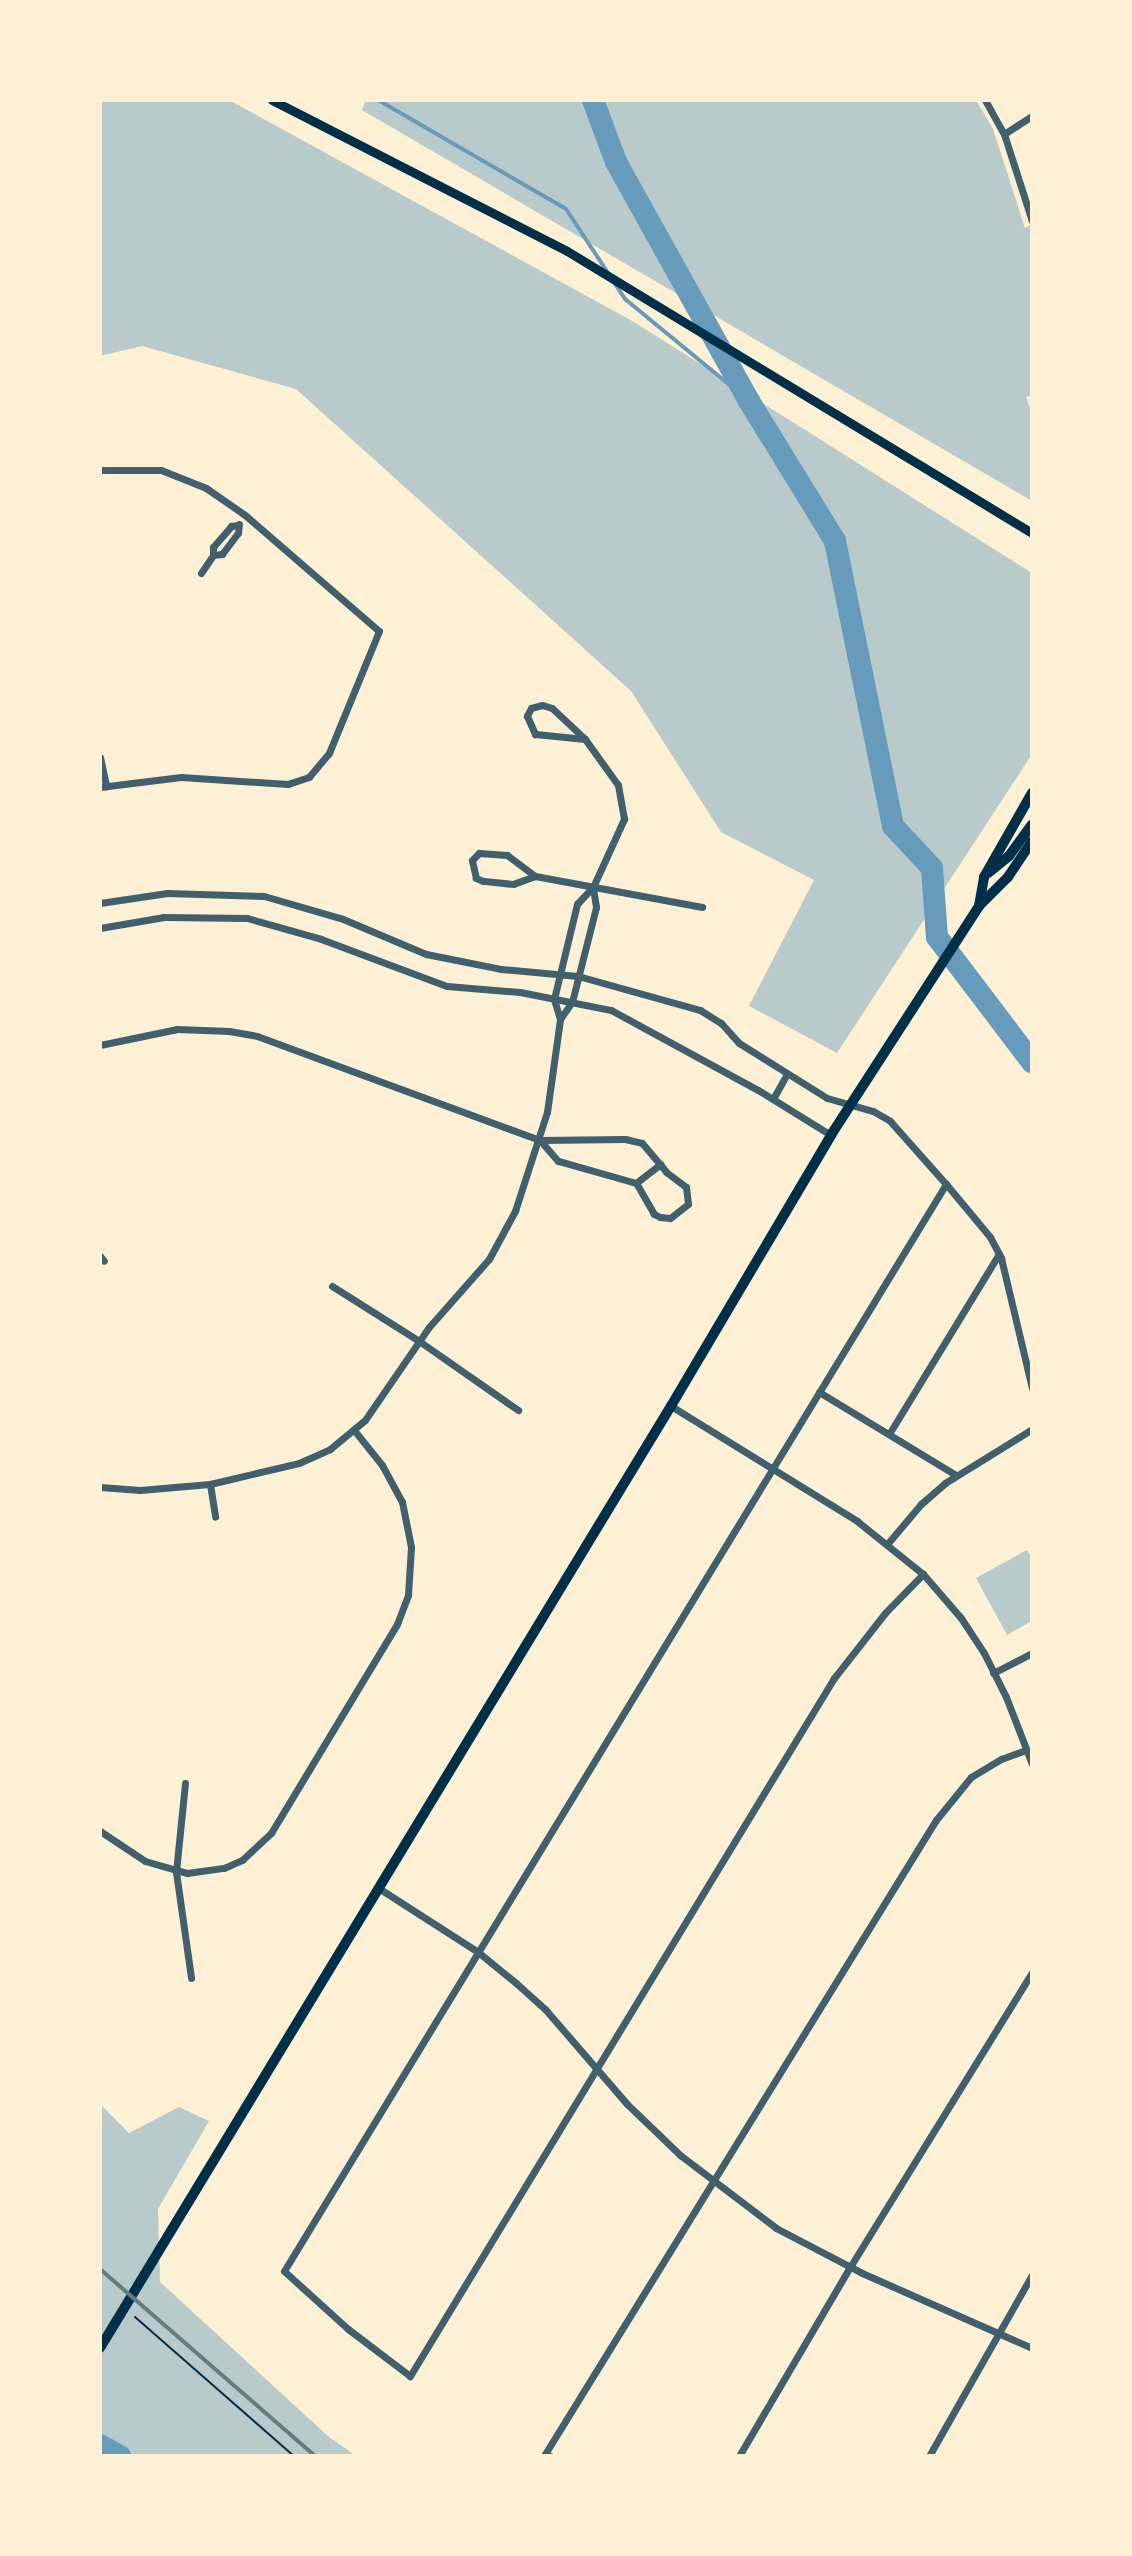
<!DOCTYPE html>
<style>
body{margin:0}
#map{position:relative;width:1132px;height:2556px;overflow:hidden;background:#fdf0d5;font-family:"Titillium Web",sans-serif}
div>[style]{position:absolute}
.green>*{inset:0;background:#b9caca}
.stream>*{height:4px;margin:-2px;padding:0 2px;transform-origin:2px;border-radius:2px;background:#669bbc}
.river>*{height:22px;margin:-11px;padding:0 11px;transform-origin:11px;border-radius:11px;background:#669bbc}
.path>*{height:2px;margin:-1px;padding:0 1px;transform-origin:1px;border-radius:1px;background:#003049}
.minor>*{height:7px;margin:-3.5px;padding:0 3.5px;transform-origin:3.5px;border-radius:3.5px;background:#3f606c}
.secondary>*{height:9px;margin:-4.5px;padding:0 4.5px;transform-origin:4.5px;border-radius:4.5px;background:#003049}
.primary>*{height:10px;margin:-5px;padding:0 5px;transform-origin:5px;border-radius:5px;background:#003049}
.rail>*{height:4px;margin:-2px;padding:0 2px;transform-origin:2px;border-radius:2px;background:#657d81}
span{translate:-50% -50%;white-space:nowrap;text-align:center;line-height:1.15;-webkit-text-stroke:7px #fdf0d5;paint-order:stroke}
.frame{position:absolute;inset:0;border:102px solid #fdf0d5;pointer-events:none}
</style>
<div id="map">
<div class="green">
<i style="clip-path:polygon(100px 100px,229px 100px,634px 322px,1032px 573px,1032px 754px,837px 1053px,749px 1006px,814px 880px,721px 832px,631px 691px,296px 389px,142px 346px,100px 356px)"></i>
<i style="clip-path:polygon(366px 100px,976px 100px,993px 129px,1025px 228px,1032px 224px,1032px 395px,1026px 397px,1032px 413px,1032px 501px,362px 110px)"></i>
<i style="clip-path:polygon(1027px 1550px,1032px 1558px,1032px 1621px,1007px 1635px,976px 1578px)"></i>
<i style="clip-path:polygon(100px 2104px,129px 2133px,179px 2107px,209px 2121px,158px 2209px,160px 2282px,329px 2437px,356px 2456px,100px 2456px)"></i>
</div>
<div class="stream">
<i style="left:378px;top:100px;width:217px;rotate:30.1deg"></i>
<i style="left:566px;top:209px;width:77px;rotate:56.7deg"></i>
<i style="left:615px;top:284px;width:18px;rotate:56deg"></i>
<i style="left:625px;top:299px;width:161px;rotate:39.4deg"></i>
</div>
<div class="river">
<i style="left:593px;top:100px;width:66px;rotate:69.6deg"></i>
<i style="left:616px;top:162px;width:274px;rotate:60.9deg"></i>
<i style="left:749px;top:401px;width:164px;rotate:58.4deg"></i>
<i style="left:835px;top:541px;width:291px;rotate:78.5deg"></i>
<i style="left:893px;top:826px;width:57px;rotate:47.1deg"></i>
<i style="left:932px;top:868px;width:69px;rotate:85.9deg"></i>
<i style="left:937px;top:937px;width:157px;rotate:52.8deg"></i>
<i style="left:100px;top:2445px;width:23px;rotate:29deg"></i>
</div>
<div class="path">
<i style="left:135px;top:2317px;width:211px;rotate:41.2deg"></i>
</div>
<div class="minor">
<i style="left:985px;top:100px;width:39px;rotate:61deg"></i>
<i style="left:1004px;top:134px;width:91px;rotate:72.2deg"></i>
<i style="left:1004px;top:134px;width:33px;rotate:-33deg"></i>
<i style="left:100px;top:470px;width:61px"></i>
<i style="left:161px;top:470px;width:48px;rotate:21.8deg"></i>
<i style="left:206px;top:488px;width:47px;rotate:34.7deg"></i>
<i style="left:245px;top:515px;width:177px;rotate:40.9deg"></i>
<i style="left:379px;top:631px;width:132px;rotate:112.3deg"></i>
<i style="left:329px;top:753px;width:31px;rotate:130deg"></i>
<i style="left:309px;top:777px;width:22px;rotate:162deg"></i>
<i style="left:288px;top:784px;width:107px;rotate:-176.3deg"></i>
<i style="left:181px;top:777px;width:82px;rotate:173deg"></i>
<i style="left:213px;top:555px;width:9px;rotate:-6deg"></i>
<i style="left:222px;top:554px;width:26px;rotate:-53deg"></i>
<i style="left:238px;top:533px;width:9px;rotate:-84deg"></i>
<i style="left:201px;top:573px;width:22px;rotate:-56deg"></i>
<i style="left:213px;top:555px;width:8px;rotate:-90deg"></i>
<i style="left:213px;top:547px;width:28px;rotate:-49deg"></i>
<i style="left:231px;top:526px;width:7px;rotate:-8deg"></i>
<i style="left:100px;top:757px;width:30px;rotate:78deg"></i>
<i style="left:535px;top:876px;width:23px;rotate:160deg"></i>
<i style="left:513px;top:884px;width:30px;rotate:-174deg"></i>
<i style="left:483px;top:881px;width:8px;rotate:-157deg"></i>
<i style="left:476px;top:878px;width:18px;rotate:-103deg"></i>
<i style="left:472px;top:860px;width:10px;rotate:-45deg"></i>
<i style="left:479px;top:853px;width:28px;rotate:4deg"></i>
<i style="left:507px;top:855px;width:35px;rotate:37deg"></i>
<i style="left:535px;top:876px;width:170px;rotate:10.5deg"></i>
<i style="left:100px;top:903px;width:68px;rotate:-8.5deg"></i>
<i style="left:167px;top:893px;width:97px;rotate:1.8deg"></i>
<i style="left:264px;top:896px;width:82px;rotate:16.2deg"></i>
<i style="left:343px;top:919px;width:90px;rotate:22.9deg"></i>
<i style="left:426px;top:954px;width:76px;rotate:11.3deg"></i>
<i style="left:501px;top:969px;width:77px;rotate:5.2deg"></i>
<i style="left:578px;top:976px;width:127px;rotate:15.6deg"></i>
<i style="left:700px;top:1010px;width:25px;rotate:32deg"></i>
<i style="left:721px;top:1023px;width:27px;rotate:48deg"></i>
<i style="left:739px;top:1043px;width:104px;rotate:32deg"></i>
<i style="left:827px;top:1098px;width:48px;rotate:15.8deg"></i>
<i style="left:873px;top:1111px;width:20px;rotate:30deg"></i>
<i style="left:890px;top:1121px;width:84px;rotate:48.4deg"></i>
<i style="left:946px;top:1184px;width:69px;rotate:50.3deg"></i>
<i style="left:990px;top:1237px;width:24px;rotate:62deg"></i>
<i style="left:1001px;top:1258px;width:134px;rotate:76.6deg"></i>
<i style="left:100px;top:928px;width:65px;rotate:-9.8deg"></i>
<i style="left:164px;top:917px;width:83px;rotate:0.7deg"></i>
<i style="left:247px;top:918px;width:77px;rotate:15.8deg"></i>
<i style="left:321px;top:939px;width:134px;rotate:20.5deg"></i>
<i style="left:447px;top:986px;width:73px;rotate:4.7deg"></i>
<i style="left:520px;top:992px;width:93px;rotate:11.2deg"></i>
<i style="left:611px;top:1010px;width:167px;rotate:28.6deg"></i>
<i style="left:758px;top:1090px;width:86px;rotate:31.7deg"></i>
<i style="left:560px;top:1019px;width:21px;rotate:-55deg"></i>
<i style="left:572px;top:1002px;width:98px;rotate:-75.8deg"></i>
<i style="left:596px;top:907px;width:20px;rotate:-99deg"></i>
<i style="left:100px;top:1045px;width:79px;rotate:-11.7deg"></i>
<i style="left:177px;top:1029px;width:52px;rotate:2.2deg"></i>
<i style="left:229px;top:1031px;width:28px;rotate:10deg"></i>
<i style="left:257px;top:1036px;width:302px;rotate:20.2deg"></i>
<i style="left:540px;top:1140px;width:85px;rotate:-0.7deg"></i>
<i style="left:625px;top:1139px;width:17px;rotate:13deg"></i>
<i style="left:642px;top:1143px;width:38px;rotate:50deg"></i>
<i style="left:666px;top:1172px;width:25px;rotate:37deg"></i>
<i style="left:686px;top:1187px;width:17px;rotate:83deg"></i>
<i style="left:688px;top:1204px;width:23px;rotate:142deg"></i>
<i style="left:670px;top:1218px;width:10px;rotate:-174deg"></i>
<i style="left:660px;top:1217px;width:7px;rotate:-153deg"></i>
<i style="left:654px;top:1214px;width:36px;rotate:-120deg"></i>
<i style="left:636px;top:1183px;width:81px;rotate:-164.2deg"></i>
<i style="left:558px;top:1161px;width:28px;rotate:-131deg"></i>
<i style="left:773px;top:1099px;width:29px;rotate:-61deg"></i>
<i style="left:636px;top:1183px;width:31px;rotate:-38deg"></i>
<i style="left:100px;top:1256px;width:6px;rotate:51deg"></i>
<i style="left:332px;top:1286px;width:103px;rotate:32.3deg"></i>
<i style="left:419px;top:1341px;width:121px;rotate:34.9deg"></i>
<i style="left:819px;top:1392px;width:160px;rotate:31.2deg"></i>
<i style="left:671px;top:1406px;width:219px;rotate:31.7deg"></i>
<i style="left:857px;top:1521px;width:85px;rotate:38.8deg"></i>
<i style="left:923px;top:1574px;width:58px;rotate:49.2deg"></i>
<i style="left:961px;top:1618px;width:42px;rotate:56.7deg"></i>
<i style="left:984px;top:1653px;width:49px;rotate:63.4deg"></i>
<i style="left:1006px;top:1697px;width:72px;rotate:68.8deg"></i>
<i style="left:889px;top:1434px;width:211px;rotate:-58.6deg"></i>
<i style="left:210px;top:1484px;width:33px;rotate:81deg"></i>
<i style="left:100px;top:1487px;width:40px;rotate:4.3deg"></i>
<i style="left:140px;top:1490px;width:70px;rotate:-4.9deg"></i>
<i style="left:210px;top:1484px;width:91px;rotate:-13.3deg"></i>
<i style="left:299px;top:1463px;width:34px;rotate:-24deg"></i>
<i style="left:330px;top:1449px;width:45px;rotate:-39.6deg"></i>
<i style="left:365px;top:1420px;width:113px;rotate:-55.5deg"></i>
<i style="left:429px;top:1327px;width:91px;rotate:-48.6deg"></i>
<i style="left:489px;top:1259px;width:55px;rotate:-61.6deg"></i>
<i style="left:515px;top:1211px;width:104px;rotate:-72.1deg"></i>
<i style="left:547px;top:1112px;width:94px;rotate:-82deg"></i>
<i style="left:560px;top:1019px;width:21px;rotate:-107deg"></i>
<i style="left:554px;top:999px;width:98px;rotate:-76.4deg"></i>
<i style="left:577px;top:904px;width:23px;rotate:-47deg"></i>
<i style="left:593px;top:887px;width:75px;rotate:-65.5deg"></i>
<i style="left:624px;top:819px;width:35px;rotate:-100deg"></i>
<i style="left:618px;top:785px;width:57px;rotate:-125.7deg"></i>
<i style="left:585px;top:739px;width:45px;rotate:-136.8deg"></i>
<i style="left:552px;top:708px;width:10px;rotate:-163deg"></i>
<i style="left:542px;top:705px;width:11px;rotate:165deg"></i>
<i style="left:531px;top:708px;width:9px;rotate:117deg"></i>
<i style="left:527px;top:716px;width:20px;rotate:66deg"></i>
<i style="left:535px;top:734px;width:50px;rotate:5.7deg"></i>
<i style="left:888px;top:1543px;width:51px;rotate:-49.8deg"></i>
<i style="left:921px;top:1504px;width:32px;rotate:-41deg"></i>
<i style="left:945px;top:1483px;width:102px;rotate:-31.8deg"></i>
<i style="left:923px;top:1574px;width:54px;rotate:134.3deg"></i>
<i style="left:885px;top:1613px;width:83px;rotate:128.1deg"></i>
<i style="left:834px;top:1678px;width:817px;rotate:121.28deg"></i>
<i style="left:410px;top:2376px;width:78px;rotate:-142.8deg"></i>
<i style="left:348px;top:2329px;width:86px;rotate:-137.8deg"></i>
<i style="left:284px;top:2271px;width:1273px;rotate:-58.66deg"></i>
<i style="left:993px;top:1673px;width:44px;rotate:-27.1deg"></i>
<i style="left:185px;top:1783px;width:89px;rotate:95.8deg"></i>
<i style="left:176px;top:1872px;width:107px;rotate:81.9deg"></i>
<i style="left:100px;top:1831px;width:54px;rotate:33.7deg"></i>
<i style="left:145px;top:1861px;width:44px;rotate:15.9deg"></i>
<i style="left:187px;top:1873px;width:37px;rotate:-8deg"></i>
<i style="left:224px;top:1868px;width:20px;rotate:-24deg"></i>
<i style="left:242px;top:1860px;width:40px;rotate:-43deg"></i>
<i style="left:271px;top:1833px;width:244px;rotate:-58.9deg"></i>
<i style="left:397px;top:1624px;width:31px;rotate:-69deg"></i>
<i style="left:408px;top:1595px;width:48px;rotate:-86.4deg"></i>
<i style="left:411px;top:1547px;width:46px;rotate:-101.3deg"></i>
<i style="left:402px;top:1502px;width:42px;rotate:-118.4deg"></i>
<i style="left:382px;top:1465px;width:45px;rotate:-128.7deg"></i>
<i style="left:380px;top:1889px;width:117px;rotate:32.7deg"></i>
<i style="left:478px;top:1952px;width:49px;rotate:39.2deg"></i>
<i style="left:516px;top:1983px;width:39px;rotate:42deg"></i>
<i style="left:545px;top:2009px;width:125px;rotate:49.2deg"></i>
<i style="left:627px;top:2104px;width:74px;rotate:43.9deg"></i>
<i style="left:680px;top:2155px;width:121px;rotate:37.2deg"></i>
<i style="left:776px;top:2228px;width:97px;rotate:27.6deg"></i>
<i style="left:862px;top:2273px;width:186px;rotate:23.8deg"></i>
<i style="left:550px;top:2456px;width:5px;rotate:-158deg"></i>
<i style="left:545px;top:2454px;width:745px;rotate:-58.34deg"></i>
<i style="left:936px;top:1820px;width:55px;rotate:-50.9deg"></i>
<i style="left:971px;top:1777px;width:35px;rotate:-31deg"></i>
<i style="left:1001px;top:1759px;width:27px;rotate:-20deg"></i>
<i style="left:739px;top:2456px;width:219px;rotate:-59.6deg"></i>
<i style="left:850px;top:2267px;width:347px;rotate:-58.3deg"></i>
<i style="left:929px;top:2456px;width:208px;rotate:-60.4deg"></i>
</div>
<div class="secondary">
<i style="left:272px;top:100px;width:331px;rotate:27.1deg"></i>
<i style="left:567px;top:251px;width:544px;rotate:31.23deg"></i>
</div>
<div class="primary">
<i style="left:988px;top:873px;width:27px;rotate:-39deg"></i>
<i style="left:1009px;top:856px;width:39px;rotate:-54deg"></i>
<i style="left:979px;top:906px;width:29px;rotate:-80deg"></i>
<i style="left:984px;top:877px;width:97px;rotate:-60.3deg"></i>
<i style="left:100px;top:2348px;width:1102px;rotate:-58.78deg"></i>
<i style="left:671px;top:1406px;width:315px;rotate:-59.4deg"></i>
<i style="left:831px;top:1135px;width:273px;rotate:-57.1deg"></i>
<i style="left:979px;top:906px;width:41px;rotate:-45deg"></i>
<i style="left:1008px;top:877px;width:43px;rotate:-56.3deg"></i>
</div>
<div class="rail">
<i style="left:100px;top:2269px;width:285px;rotate:41deg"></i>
</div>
<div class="frame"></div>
</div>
